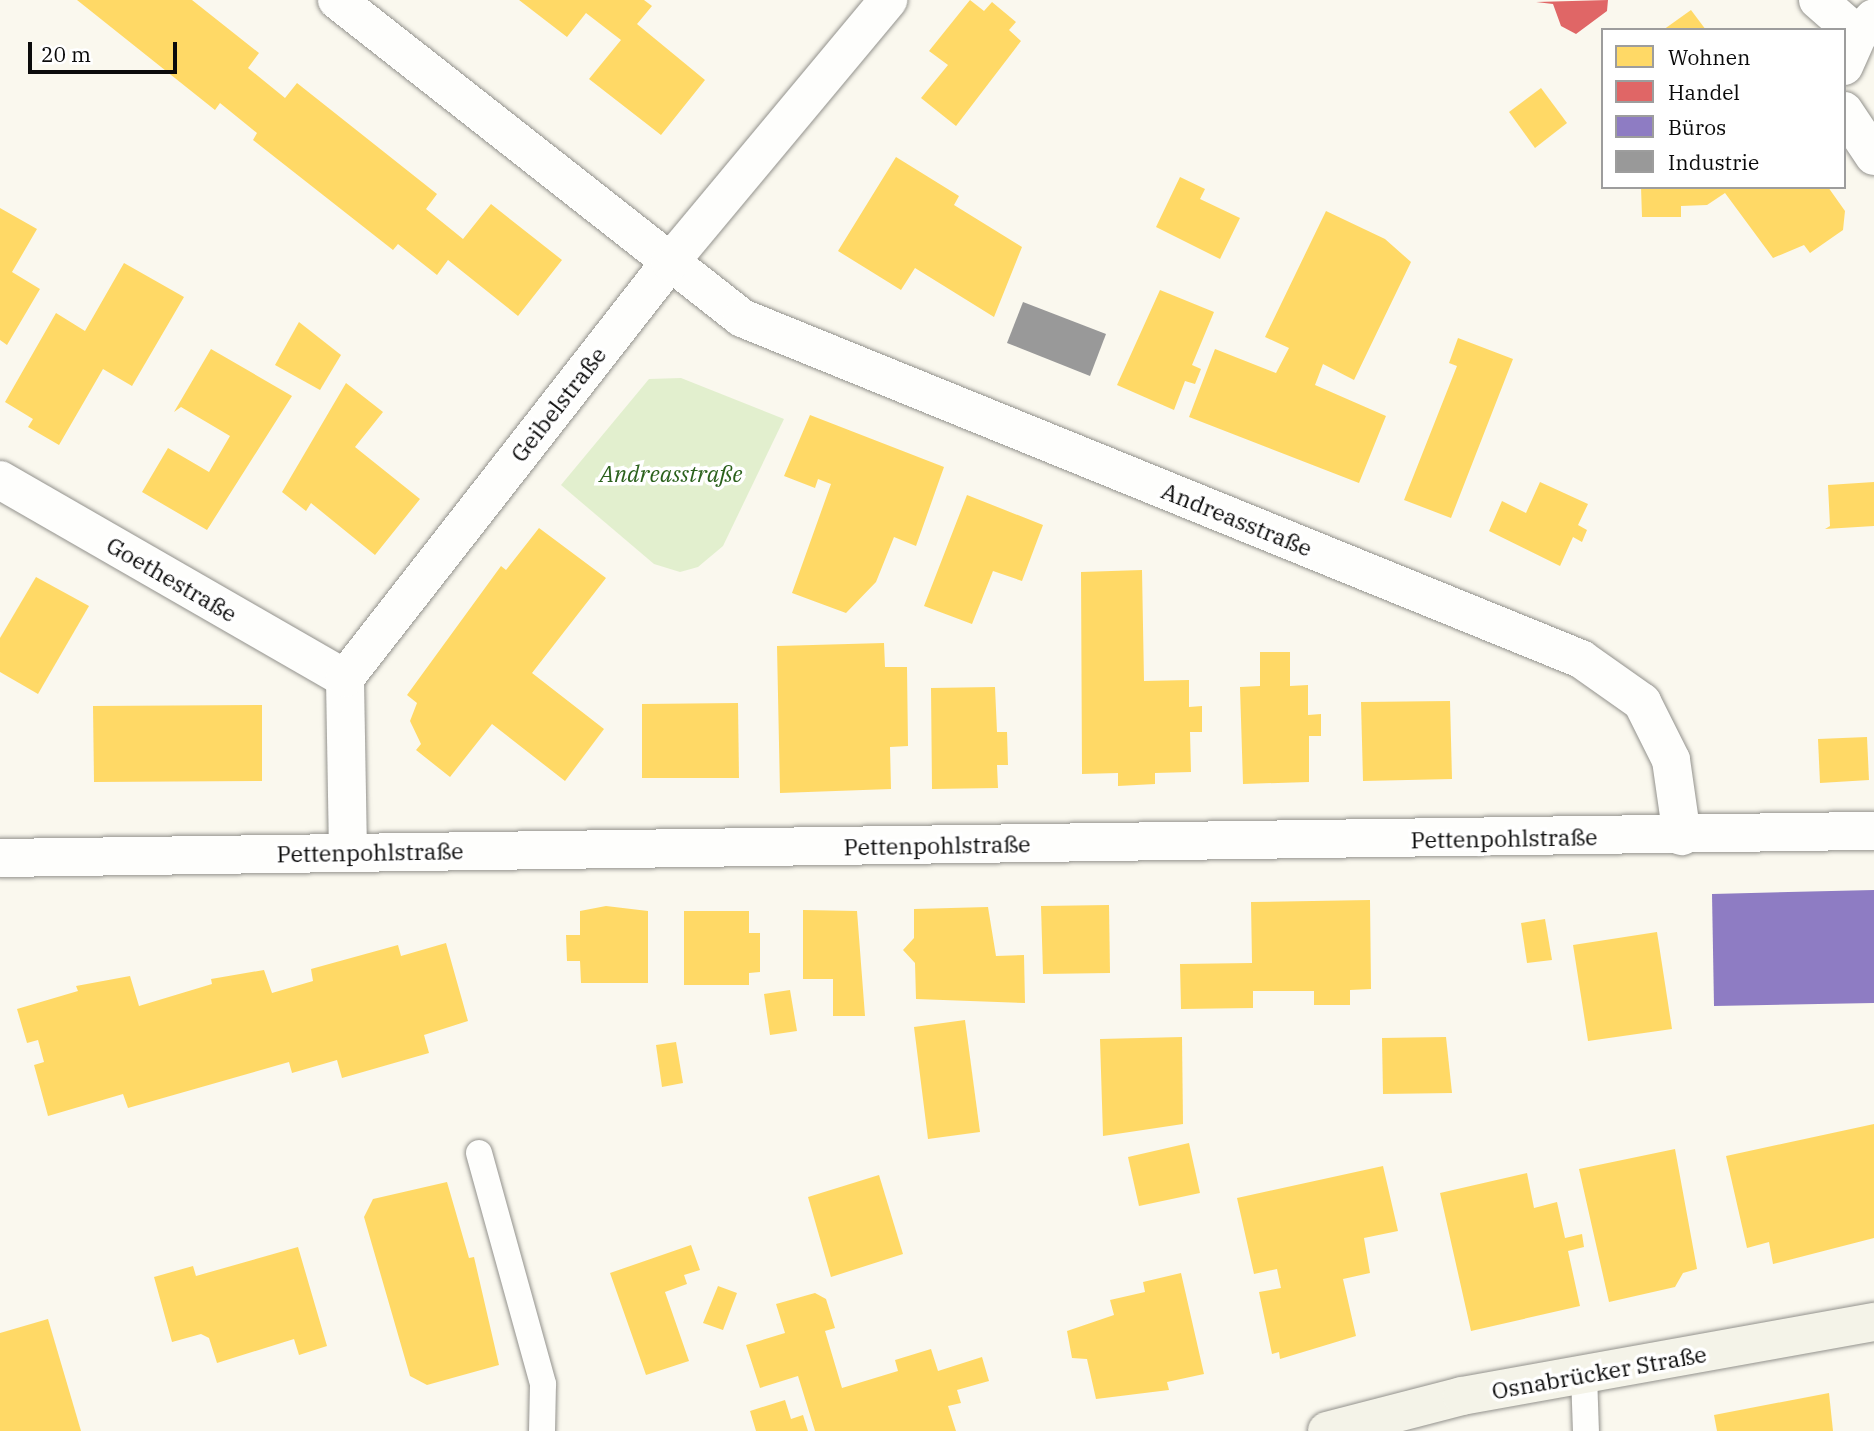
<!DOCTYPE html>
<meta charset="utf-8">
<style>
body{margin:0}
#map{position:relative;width:1874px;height:1431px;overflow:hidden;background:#faf8ee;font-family:"IBM Plex Serif",serif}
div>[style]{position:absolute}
.green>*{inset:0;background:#e2efce}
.homes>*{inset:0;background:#ffd966}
.shops>*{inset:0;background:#e06666}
.offices>*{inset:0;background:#8e7cc3}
.industry>*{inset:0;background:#999}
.roads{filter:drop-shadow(0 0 2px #93928d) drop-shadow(0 0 2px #93928d)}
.lane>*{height:26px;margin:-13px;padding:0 13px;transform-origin:13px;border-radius:13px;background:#fefefc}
.street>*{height:38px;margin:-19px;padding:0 19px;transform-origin:19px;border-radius:19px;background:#fefefc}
.secondary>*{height:38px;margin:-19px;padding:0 19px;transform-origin:19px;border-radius:19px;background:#f4f3e8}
span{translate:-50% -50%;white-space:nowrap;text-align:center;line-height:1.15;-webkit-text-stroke:7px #fff;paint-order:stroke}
.street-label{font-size:23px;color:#0b0b0b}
.park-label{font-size:23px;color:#2b611c;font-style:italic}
.legend{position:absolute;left:1601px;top:28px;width:245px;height:161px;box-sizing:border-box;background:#fff;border:2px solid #9d9d9d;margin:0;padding:9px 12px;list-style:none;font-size:21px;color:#0b0b0b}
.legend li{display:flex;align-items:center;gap:14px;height:35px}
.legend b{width:35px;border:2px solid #9d9d9d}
.scale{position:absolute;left:28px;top:42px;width:149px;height:32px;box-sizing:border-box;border:4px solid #0b0b0b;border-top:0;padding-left:9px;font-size:21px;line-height:24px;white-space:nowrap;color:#0b0b0b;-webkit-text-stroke:5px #fff;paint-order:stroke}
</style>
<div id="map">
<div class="green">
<i style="clip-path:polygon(681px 378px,784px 419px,723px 546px,698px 567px,680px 572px,654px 564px,561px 485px,649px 379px)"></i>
</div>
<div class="homes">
<i style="clip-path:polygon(77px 0,192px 0,259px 53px,248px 68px,285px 98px,297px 83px,437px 194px,426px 209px,463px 239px,491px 204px,562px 260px,518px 316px,448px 260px,437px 275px,398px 244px,393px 250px,253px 140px,257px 133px,220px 103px,215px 110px)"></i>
<i style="clip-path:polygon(519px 0,644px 0,652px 6px,637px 24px,705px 80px,661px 135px,589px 79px,621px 40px,586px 13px,567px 37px)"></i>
<i style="clip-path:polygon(970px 0,984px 11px,992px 2px,1016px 22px,1009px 30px,1021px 41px,956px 126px,921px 98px,948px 65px,929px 51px)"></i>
<i style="clip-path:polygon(1691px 10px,1706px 30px,1663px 30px)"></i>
<i style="clip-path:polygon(1541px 88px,1567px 123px,1535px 148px,1509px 112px)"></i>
<i style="clip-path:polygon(896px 157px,959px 196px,954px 205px,1022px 247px,994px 317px,915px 268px,901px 290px,838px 251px)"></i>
<i style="clip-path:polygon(1180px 177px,1205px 189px,1200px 199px,1240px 218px,1220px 259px,1156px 227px)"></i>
<i style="clip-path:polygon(1641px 187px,1828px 187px,1845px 211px,1843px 230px,1810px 253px,1804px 245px,1773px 258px,1725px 193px,1707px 205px,1681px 206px,1681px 217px,1642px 217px)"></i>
<i style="clip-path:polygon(0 208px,37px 229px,12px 272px,40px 289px,7px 345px,0 340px)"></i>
<i style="clip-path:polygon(1326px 211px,1385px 239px,1411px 262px,1354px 380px,1323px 364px,1315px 385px,1386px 416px,1359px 483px,1189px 417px,1215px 349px,1276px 373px,1289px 348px,1265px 337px)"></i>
<i style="clip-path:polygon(124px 263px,184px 297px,132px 386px,103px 369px,59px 445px,28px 427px,33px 419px,5px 402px,56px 313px,85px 331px)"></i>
<i style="clip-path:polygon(1160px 290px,1214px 312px,1192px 365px,1201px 369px,1195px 384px,1185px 381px,1174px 410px,1117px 385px)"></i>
<i style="clip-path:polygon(299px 322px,341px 355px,320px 390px,275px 365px)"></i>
<i style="clip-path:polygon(1458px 338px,1513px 359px,1451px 518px,1404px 500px,1457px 366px,1449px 363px)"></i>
<i style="clip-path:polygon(211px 349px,292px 396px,207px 530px,142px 492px,168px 448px,209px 472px,230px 436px,181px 407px,174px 412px)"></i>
<i style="clip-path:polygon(346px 383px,383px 412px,355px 447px,420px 499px,375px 555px,311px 503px,306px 511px,282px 492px)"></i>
<i style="clip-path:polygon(810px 415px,944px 467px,916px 546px,894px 537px,876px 582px,846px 613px,792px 593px,831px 484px,818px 479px,815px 488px,784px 476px)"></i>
<i style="clip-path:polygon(1540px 482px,1588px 504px,1578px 525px,1587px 530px,1582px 542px,1573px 537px,1560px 566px,1489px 531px,1502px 501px,1526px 513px)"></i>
<i style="clip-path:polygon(1874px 482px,1874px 526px,1825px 529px,1830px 526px,1828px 485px)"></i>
<i style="clip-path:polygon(967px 495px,1043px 525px,1022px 581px,993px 571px,972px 624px,924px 606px)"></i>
<i style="clip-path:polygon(539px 528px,606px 578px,532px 673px,604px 729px,565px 781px,492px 724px,450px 777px,416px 750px,421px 744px,410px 721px,417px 703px,407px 695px,501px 566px,506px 570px)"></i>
<i style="clip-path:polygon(1142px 570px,1144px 681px,1189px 680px,1189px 707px,1202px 706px,1202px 732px,1190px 732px,1191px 772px,1155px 773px,1155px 784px,1118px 786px,1118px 773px,1082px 774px,1081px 572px)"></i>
<i style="clip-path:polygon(36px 577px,89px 606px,38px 694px,0 672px,0 638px)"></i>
<i style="clip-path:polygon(884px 643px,885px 667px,907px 667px,908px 746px,890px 747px,891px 789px,780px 793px,777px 646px)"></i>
<i style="clip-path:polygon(1260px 652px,1290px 652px,1290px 686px,1308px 685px,1308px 715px,1321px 714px,1321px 736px,1309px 736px,1309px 782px,1243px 784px,1240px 687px,1260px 686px)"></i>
<i style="clip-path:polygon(995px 687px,997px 732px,1007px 732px,1008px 765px,997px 765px,998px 788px,932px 789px,931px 688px)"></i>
<i style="clip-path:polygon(1450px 701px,1452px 779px,1363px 781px,1361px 702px)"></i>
<i style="clip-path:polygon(738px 703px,739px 778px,642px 778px,642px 704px)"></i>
<i style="clip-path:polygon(262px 705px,262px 781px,94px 782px,93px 706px)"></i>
<i style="clip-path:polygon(1867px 737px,1869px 780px,1820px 783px,1818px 739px)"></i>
<i style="clip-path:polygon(1370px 900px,1371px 989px,1350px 990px,1350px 1005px,1314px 1005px,1314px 991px,1253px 991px,1253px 1008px,1181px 1009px,1180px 964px,1252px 963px,1251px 902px)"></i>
<i style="clip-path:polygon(1109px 905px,1110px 973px,1043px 974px,1041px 906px)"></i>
<i style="clip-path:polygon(606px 906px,648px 911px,648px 983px,581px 983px,580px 961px,567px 961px,566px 935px,580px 935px,580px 911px)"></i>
<i style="clip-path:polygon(988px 907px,996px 956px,1024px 955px,1025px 1003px,916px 999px,915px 963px,903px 950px,914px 938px,914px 909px)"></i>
<i style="clip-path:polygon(803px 910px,857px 911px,865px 1016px,833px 1016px,833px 979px,803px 979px)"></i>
<i style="clip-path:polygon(684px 911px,749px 911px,749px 933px,760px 933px,760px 972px,749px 973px,749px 985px,684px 985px)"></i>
<i style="clip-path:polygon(1545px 919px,1552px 960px,1527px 963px,1521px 923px)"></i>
<i style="clip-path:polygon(1657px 932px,1672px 1029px,1588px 1041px,1573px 945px)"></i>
<i style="clip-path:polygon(446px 943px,468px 1021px,424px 1035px,429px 1053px,342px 1078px,337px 1060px,292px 1073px,289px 1062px,128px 1108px,123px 1094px,48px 1116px,34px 1065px,44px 1062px,38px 1040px,27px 1043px,17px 1009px,78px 991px,76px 986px,130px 976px,139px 1006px,212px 984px,211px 979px,264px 970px,272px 993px,313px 981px,311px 969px,398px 945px,401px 956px)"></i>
<i style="clip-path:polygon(790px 990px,797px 1031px,770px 1035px,764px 994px)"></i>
<i style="clip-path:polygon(965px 1020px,980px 1132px,928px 1139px,914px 1027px)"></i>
<i style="clip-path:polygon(1182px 1037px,1183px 1124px,1103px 1136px,1100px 1039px)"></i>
<i style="clip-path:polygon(1446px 1037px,1452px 1093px,1383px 1094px,1382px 1038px)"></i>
<i style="clip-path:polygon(676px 1042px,683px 1083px,662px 1087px,656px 1045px)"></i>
<i style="clip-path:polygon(1874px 1124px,1874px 1238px,1773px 1264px,1769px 1242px,1747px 1248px,1726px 1156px)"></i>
<i style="clip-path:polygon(1189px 1143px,1200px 1193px,1139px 1206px,1128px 1157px)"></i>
<i style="clip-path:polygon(1675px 1149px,1697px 1269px,1683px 1273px,1675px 1287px,1609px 1302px,1579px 1169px)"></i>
<i style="clip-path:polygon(1383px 1166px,1398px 1231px,1364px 1238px,1370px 1273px,1343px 1279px,1356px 1336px,1280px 1359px,1279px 1352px,1272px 1354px,1259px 1292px,1281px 1288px,1277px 1269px,1254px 1274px,1237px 1198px)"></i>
<i style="clip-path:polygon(1527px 1173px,1534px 1208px,1557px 1202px,1565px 1238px,1582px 1234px,1584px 1247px,1568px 1251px,1580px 1306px,1471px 1331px,1440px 1193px)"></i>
<i style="clip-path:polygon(879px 1175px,903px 1254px,831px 1277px,808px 1197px)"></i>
<i style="clip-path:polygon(447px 1182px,469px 1258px,474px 1257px,499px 1365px,427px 1385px,410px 1376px,364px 1217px,373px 1199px)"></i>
<i style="clip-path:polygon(691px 1245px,700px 1270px,684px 1275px,687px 1284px,665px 1292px,689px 1361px,646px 1375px,610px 1273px)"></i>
<i style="clip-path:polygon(298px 1247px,327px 1346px,299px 1355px,294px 1339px,217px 1363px,209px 1338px,201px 1334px,172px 1342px,154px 1277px,193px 1266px,196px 1276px)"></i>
<i style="clip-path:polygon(1181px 1273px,1204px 1374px,1167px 1382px,1169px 1390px,1096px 1399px,1087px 1359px,1072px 1358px,1067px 1331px,1114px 1315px,1110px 1300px,1145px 1292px,1143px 1282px)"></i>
<i style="clip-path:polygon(718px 1286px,737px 1293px,723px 1330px,703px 1323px)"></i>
<i style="clip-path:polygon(815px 1293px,826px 1299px,835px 1328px,825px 1331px,842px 1388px,898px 1371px,895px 1360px,931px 1349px,938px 1371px,982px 1357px,989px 1381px,957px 1390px,961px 1403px,948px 1406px,956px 1431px,815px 1431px,798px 1376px,760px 1388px,746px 1345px,785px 1333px,776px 1304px)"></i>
<i style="clip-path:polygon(48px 1319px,81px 1431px,0 1431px,0 1333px)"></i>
<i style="clip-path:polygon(1829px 1393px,1833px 1431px,1717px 1431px,1714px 1415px)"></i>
<i style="clip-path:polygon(785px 1400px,791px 1419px,803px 1415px,808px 1431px,756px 1431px,750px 1411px)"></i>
</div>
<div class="shops">
<i style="clip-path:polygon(1608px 0,1607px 11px,1576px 34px,1561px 26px,1553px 4px,1536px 2px)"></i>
</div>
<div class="offices">
<i style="clip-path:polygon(1874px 890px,1874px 1003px,1714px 1006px,1712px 894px)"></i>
</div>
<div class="industry">
<i style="clip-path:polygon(1023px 302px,1106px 334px,1090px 376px,1007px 343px)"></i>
</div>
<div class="roads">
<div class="lane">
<i style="left:479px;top:1153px;width:240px;rotate:74.5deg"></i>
<i style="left:543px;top:1384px;width:47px;rotate:91.2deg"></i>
<i style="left:1584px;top:1375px;width:56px;rotate:88deg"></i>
</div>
<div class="street">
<i style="left:337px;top:0;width:515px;rotate:38.14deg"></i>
<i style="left:742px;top:318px;width:906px;rotate:22.12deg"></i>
<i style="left:1581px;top:659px;width:75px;rotate:35.2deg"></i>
<i style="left:1642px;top:702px;width:65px;rotate:63.4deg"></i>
<i style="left:1671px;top:760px;width:77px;rotate:81.8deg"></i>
<i style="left:1818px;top:0;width:53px;rotate:41.2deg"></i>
<i style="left:1844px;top:66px;width:34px;rotate:-66deg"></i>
<i style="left:1858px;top:35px;width:23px;rotate:-47deg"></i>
<i style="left:1844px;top:111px;width:54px;rotate:56.3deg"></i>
<i style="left:0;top:480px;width:398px;rotate:29.9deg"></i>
<i style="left:348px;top:852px;width:174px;rotate:-91deg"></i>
<i style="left:345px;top:678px;width:528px;rotate:-52deg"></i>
<i style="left:670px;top:262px;width:341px;rotate:-50.2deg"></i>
<i style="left:0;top:858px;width:1874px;rotate:-0.83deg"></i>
</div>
<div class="secondary">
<i style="left:1327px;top:1431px;width:139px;rotate:-14.5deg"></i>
<i style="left:1462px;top:1396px;width:419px;rotate:-10.2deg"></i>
</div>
</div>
<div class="street-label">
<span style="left:558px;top:404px;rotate:-52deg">Geibelstraße</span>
<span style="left:1237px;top:519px;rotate:22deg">Andreasstraße</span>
<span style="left:172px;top:579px;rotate:30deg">Goethestraße</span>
<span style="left:1504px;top:838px;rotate:-1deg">Pettenpohlstraße</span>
<span style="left:937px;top:845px;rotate:-1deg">Pettenpohlstraße</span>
<span style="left:370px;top:852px;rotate:-1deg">Pettenpohlstraße</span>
<span style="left:1599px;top:1372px;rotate:-10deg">Osnabrücker Straße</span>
</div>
<div class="park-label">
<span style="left:671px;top:473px">Andreasstraße</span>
</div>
<ul class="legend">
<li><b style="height:19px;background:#ffd966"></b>Wohnen</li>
<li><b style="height:19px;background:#e06666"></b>Handel</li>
<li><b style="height:19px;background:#8e7cc3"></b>Büros</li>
<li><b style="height:19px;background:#999"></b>Industrie</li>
</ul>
<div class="scale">20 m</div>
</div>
